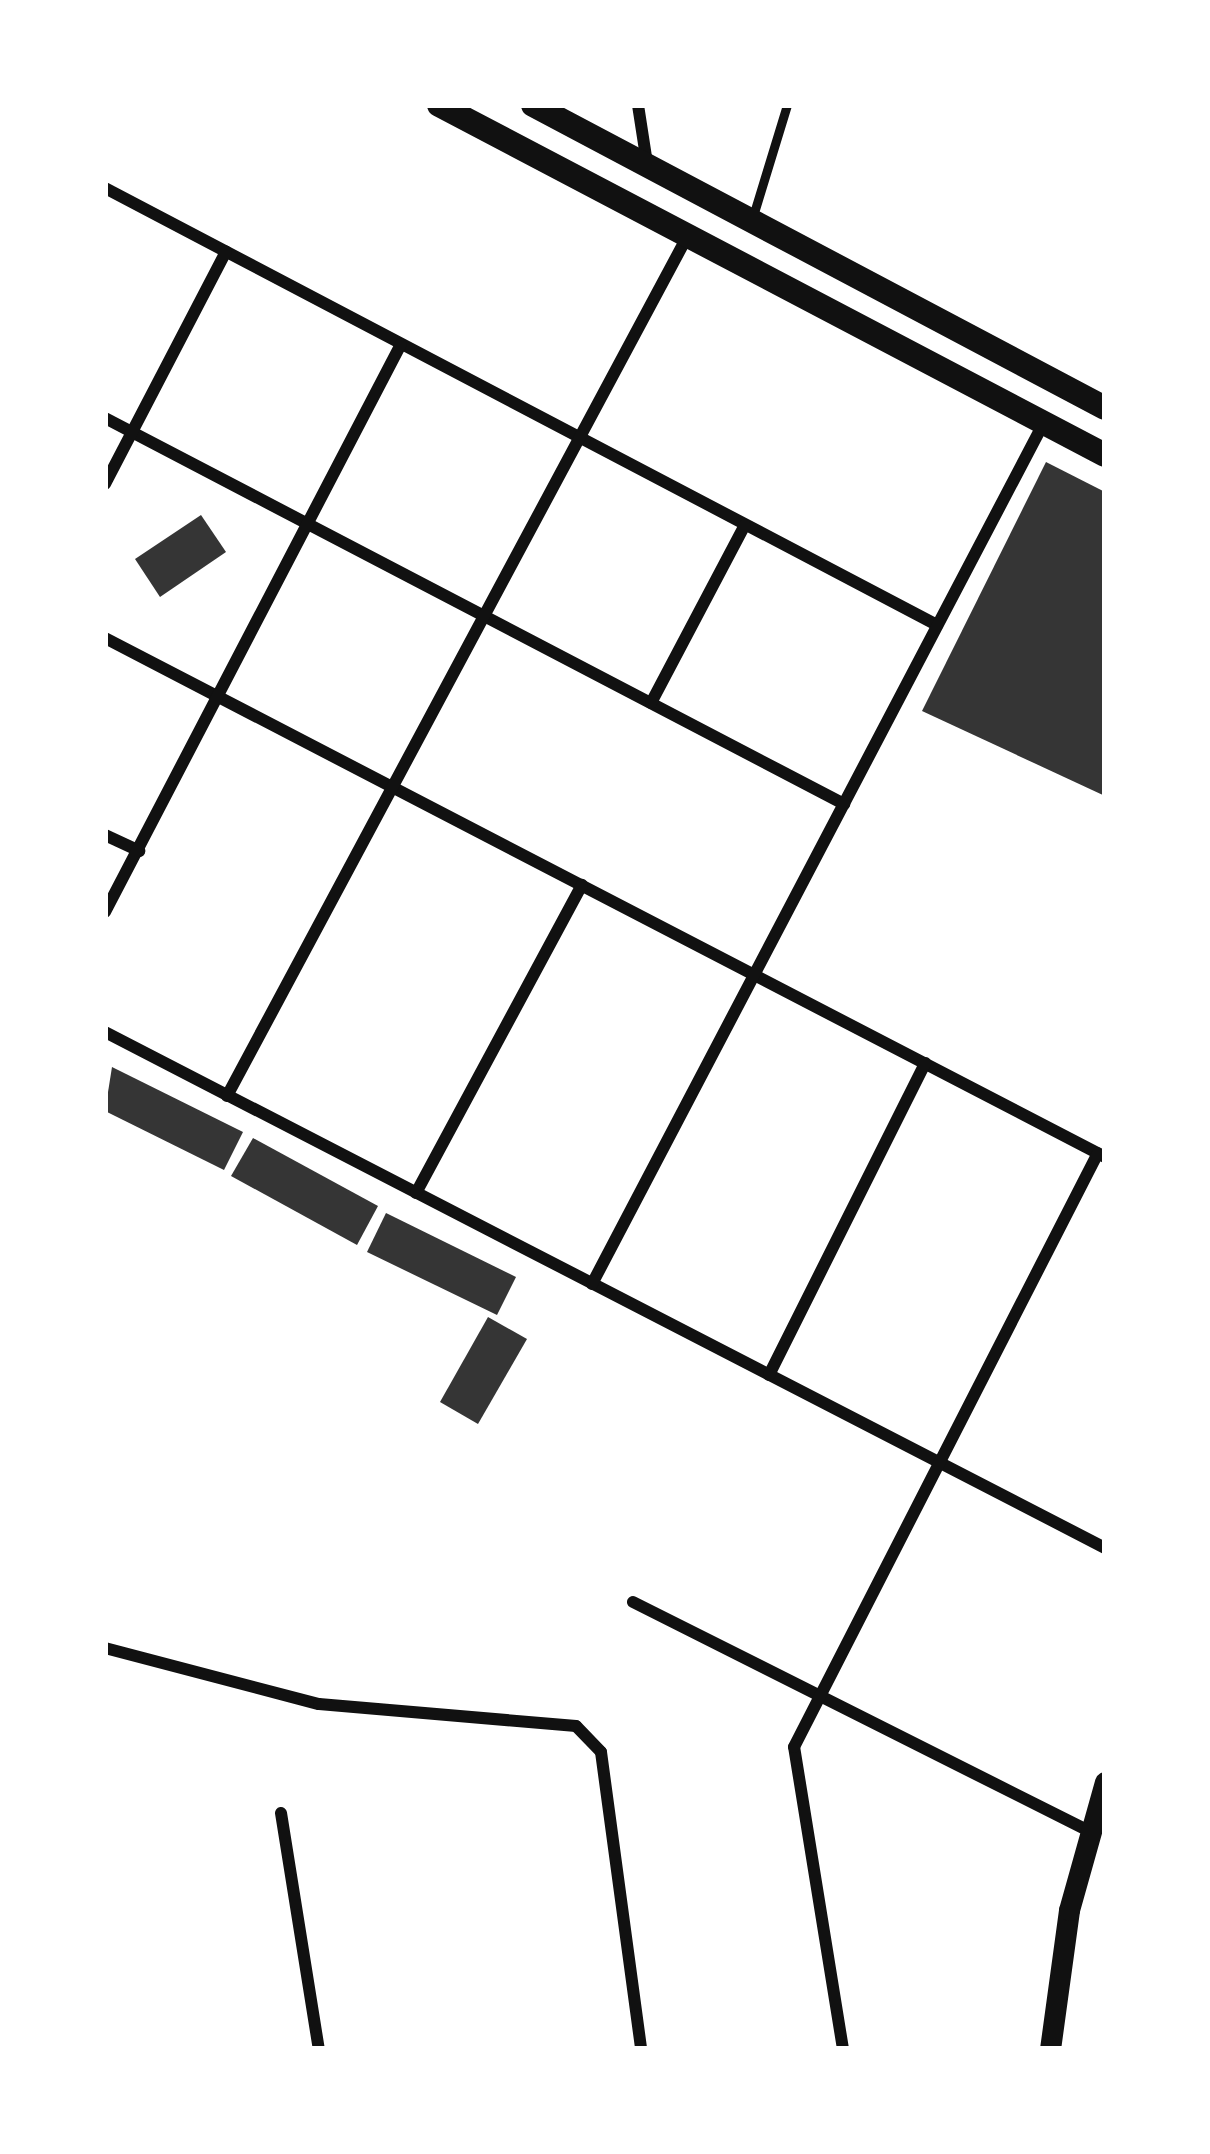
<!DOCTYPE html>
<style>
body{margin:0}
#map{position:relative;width:1210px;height:2154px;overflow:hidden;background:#fff;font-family:"Asap Condensed",sans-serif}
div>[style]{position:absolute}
.building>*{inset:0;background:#353535}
.service>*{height:9px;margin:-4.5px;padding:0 4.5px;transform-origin:4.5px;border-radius:4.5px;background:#111}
.minor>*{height:12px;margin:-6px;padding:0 6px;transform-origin:6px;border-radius:6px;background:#111}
.tertiary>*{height:21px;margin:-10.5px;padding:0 10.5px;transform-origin:10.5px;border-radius:10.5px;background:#111}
.secondary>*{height:24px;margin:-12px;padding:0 12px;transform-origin:12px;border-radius:12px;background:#111}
span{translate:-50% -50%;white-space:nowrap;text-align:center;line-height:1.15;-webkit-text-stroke:12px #fff;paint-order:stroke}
.frame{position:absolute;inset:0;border:108px solid #fff;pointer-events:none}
</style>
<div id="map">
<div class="building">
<i style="clip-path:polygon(1046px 462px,1105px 492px,1105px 796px,922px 711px)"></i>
<i style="clip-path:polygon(201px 515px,226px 552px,160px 597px,135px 559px)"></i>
<i style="clip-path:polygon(112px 1067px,243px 1132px,224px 1170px,105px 1111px)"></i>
<i style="clip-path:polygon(253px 1138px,378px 1206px,357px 1245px,231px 1176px)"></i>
<i style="clip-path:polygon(386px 1213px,516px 1277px,497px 1315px,367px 1252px)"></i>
<i style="clip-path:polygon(488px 1317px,527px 1339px,478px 1424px,440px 1402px)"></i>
</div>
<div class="service">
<i style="left:753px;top:216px;width:116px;rotate:-73deg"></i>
</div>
<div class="minor">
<i style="left:638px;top:105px;width:59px;rotate:81.2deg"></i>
<i style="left:105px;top:188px;width:940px;rotate:27.71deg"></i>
<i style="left:105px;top:418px;width:834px;rotate:27.58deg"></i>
<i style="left:105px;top:484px;width:262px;rotate:-62.5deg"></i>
<i style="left:105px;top:638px;width:1127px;rotate:27.43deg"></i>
<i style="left:651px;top:703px;width:201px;rotate:-62.2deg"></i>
<i style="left:105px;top:835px;width:38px;rotate:25deg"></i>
<i style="left:105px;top:912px;width:640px;rotate:-62.47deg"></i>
<i style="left:105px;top:1032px;width:1125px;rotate:27.29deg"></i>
<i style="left:227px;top:1096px;width:974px;rotate:-61.83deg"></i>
<i style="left:416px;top:1193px;width:350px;rotate:-61.7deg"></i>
<i style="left:592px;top:1284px;width:969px;rotate:-62.32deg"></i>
<i style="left:769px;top:1375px;width:349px;rotate:-63.4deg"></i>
<i style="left:633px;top:1602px;width:510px;rotate:26.67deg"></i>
<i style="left:105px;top:1648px;width:221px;rotate:14.7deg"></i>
<i style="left:319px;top:1704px;width:258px;rotate:4.9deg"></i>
<i style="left:576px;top:1726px;width:36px;rotate:46deg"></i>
<i style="left:601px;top:1752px;width:300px;rotate:82.3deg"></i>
<i style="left:281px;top:1813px;width:239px;rotate:80.9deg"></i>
<i style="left:843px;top:2049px;width:306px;rotate:-99.2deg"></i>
<i style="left:794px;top:1747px;width:667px;rotate:-62.9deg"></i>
</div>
<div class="tertiary">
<i style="left:1050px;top:2049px;width:140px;rotate:-82.2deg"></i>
<i style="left:1069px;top:1910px;width:133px;rotate:-74.3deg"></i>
</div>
<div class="secondary">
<i style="left:439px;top:105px;width:752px;rotate:27.72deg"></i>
<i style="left:533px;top:105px;width:647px;rotate:27.91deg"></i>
</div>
<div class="frame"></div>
</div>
